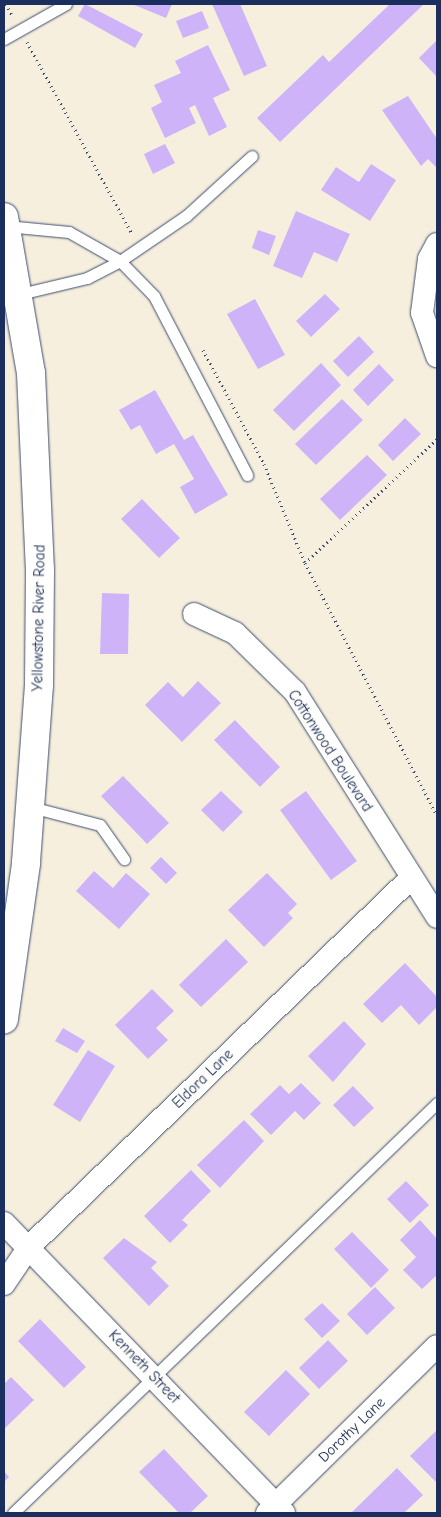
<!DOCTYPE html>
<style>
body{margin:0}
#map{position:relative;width:441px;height:1517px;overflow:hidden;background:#f6efdd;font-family:"Comic Neue",sans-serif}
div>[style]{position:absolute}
.building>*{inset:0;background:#cfb3f9}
.path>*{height:3px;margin-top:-1.5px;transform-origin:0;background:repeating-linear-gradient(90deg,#3c4c71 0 1px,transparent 0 5px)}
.roads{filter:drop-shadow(0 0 1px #3c4c71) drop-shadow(0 0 1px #3c4c71)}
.service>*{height:11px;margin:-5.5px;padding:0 5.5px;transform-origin:5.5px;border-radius:5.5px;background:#fff}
.minor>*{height:22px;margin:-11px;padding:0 11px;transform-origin:11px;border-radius:11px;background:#fff}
.tertiary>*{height:28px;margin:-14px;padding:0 14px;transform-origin:14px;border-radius:14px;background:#fff}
span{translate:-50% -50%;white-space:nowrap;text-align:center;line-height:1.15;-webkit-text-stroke:4px #fdfcf7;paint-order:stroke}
.street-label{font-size:15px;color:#1b2f5e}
.frame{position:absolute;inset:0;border:5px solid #1b2f5e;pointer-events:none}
</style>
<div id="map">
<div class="building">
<i style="clip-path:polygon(85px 4px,143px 34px,135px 48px,78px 16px)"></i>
<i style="clip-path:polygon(132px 4px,172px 4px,166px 18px)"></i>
<i style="clip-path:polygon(212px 4px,240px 4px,267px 66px,244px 76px)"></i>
<i style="clip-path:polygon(390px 4px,424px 4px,280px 142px,257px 118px,323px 55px,329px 62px)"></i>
<i style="clip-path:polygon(202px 11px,209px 28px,183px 38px,176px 21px)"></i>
<i style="clip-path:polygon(437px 40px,437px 77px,419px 58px)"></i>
<i style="clip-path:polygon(208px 45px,230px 90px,213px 98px,227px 127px,209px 136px,195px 105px,189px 108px,196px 123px,165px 138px,151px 108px,162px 102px,154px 85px,181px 73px,175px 61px)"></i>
<i style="clip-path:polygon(408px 96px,437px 139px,437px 168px,428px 159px,421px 166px,382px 110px)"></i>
<i style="clip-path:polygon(165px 144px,175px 163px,153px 174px,144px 154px)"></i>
<i style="clip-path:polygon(371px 164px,396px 180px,370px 221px,321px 190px,336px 167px,359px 182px)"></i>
<i style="clip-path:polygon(296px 211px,350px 234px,337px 262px,314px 252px,302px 278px,273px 266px)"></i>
<i style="clip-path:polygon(258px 230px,276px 236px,269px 255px,252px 248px)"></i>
<i style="clip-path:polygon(325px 294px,340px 309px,311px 337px,296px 321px)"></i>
<i style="clip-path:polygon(255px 299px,285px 355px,258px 369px,227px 314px)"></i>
<i style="clip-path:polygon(359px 336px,374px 352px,348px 377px,333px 361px)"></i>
<i style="clip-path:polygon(321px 363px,341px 385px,294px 431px,273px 410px)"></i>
<i style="clip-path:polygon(379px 364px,394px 380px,368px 406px,353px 390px)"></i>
<i style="clip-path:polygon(155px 390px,184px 440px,193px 435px,228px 495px,195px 514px,180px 487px,194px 479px,174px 444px,156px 454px,140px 425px,131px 430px,119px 410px)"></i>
<i style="clip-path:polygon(342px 399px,363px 420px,316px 465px,295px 444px)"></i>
<i style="clip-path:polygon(405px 418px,421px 434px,393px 461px,378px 445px)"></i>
<i style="clip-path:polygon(367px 455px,387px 475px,340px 520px,320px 499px)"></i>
<i style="clip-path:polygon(142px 499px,180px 538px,159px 558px,121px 519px)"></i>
<i style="clip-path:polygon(102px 593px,129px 594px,128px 654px,100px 654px)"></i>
<i style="clip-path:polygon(198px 681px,221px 703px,182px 742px,145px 705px,168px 682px,183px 697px)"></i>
<i style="clip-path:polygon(235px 720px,280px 767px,260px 787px,214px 740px)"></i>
<i style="clip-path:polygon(123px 776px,169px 823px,147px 844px,101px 796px)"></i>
<i style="clip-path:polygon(221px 791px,243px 812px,223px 832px,201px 810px)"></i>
<i style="clip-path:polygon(306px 791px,357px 861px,331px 880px,280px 810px)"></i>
<i style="clip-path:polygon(161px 857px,177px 873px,166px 884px,150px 868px)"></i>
<i style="clip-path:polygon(94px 871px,113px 888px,126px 873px,150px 894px,119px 929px,76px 891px)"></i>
<i style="clip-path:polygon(267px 873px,297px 904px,288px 913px,293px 918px,264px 947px,228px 910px)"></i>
<i style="clip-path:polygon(226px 939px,248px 962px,201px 1007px,179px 985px)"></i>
<i style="clip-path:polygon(405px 963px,437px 997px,437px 1007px,419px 1025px,401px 1005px,382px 1023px,363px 1004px)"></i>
<i style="clip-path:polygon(152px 989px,174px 1011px,156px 1028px,168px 1040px,148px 1059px,115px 1025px)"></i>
<i style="clip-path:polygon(344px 1021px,366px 1044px,333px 1082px,308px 1056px)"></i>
<i style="clip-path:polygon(63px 1028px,85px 1041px,77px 1053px,55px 1041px)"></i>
<i style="clip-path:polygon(88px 1050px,115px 1066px,80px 1122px,53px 1105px)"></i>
<i style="clip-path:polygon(301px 1083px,321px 1103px,304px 1120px,295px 1111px,271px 1135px,250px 1114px,280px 1085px,289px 1094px)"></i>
<i style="clip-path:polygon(353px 1086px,374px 1108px,354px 1127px,333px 1105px)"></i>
<i style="clip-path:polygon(244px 1120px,264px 1141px,220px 1188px,197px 1165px)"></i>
<i style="clip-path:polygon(191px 1170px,211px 1191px,182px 1220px,188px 1225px,170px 1243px,144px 1216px)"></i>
<i style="clip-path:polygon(406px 1181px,429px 1205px,410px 1223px,387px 1199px)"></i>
<i style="clip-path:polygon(420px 1220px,437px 1239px,437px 1275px,422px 1289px,403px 1270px,416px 1257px,400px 1240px)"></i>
<i style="clip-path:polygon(352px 1232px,389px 1270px,371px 1288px,334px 1249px)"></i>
<i style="clip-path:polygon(124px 1238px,157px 1262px,151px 1268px,169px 1286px,149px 1306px,103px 1258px)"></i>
<i style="clip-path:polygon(375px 1287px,395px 1308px,367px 1335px,347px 1314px)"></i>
<i style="clip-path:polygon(322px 1303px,340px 1321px,322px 1338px,304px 1319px)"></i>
<i style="clip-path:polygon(40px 1319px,86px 1367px,64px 1388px,18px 1341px)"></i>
<i style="clip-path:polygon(328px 1340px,348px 1361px,319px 1389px,299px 1368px)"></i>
<i style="clip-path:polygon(286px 1370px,310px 1394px,269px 1436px,244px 1412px)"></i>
<i style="clip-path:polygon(11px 1377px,34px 1400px,4px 1429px,4px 1384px)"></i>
<i style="clip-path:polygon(437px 1430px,437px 1481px,436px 1482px,410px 1456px)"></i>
<i style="clip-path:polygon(164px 1449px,208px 1496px,190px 1513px,179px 1513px,139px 1472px)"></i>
<i style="clip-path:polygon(397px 1468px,423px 1495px,404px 1513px,351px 1513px)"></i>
<i style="clip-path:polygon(4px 1471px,9px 1477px,4px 1482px)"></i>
</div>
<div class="path">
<i style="left:6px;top:4px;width:15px;rotate:62deg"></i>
<i style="left:27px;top:42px;width:219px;rotate:61.3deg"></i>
<i style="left:203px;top:350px;width:129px;rotate:61.8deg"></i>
<i style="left:264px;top:464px;width:107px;rotate:67.5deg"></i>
<i style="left:305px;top:563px;width:285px;rotate:62.4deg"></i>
<i style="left:305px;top:563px;width:181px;rotate:-43.2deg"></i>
</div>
<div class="roads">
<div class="service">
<i style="left:4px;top:39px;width:71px;rotate:-29.4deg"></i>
<i style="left:6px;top:226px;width:63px;rotate:5.4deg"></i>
<i style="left:69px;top:232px;width:59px;rotate:29.6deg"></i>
<i style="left:120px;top:261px;width:49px;rotate:45.8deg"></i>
<i style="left:154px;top:296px;width:202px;rotate:62.5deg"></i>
<i style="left:20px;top:294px;width:69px;rotate:-13.4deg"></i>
<i style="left:87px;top:278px;width:37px;rotate:-27deg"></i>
<i style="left:120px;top:261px;width:80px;rotate:-34.3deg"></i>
<i style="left:186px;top:216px;width:89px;rotate:-42.3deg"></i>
<i style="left:31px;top:807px;width:71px;rotate:14.6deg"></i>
<i style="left:100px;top:825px;width:42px;rotate:54.8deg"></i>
<i style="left:13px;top:1513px;width:590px;rotate:-44.04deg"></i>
</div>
<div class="minor">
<i style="left:437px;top:244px;width:17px;rotate:118deg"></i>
<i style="left:429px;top:259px;width:54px;rotate:97.4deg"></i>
<i style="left:422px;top:313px;width:46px;rotate:70.8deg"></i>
<i style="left:194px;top:614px;width:45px;rotate:24.9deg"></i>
<i style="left:235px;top:633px;width:84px;rotate:44.5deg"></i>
<i style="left:295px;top:692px;width:266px;rotate:57.7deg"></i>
<i style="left:4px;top:1223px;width:403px;rotate:46deg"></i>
<i style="left:4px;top:1284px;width:45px;rotate:-56deg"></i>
<i style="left:29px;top:1247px;width:530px;rotate:-44.01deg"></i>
<i style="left:267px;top:1513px;width:238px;rotate:-44.5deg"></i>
</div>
<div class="tertiary">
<i style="left:4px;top:217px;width:158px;rotate:80.2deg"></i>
<i style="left:31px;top:373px;width:197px;rotate:87.4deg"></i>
<i style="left:40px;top:570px;width:115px;rotate:90.5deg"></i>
<i style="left:39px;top:685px;width:179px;rotate:94.2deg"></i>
<i style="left:26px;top:864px;width:157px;rotate:98.1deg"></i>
</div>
</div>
<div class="street-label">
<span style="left:39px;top:618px;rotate:-89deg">Yellowstone River Road</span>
<span style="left:330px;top:751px;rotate:57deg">Cottonwood Boulevard</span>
<span style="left:203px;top:1079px;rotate:-44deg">Eldora Lane</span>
<span style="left:144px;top:1367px;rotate:46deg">Kenneth Street</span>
<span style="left:352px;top:1430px;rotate:-44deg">Dorothy Lane</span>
</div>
<div class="frame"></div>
</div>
